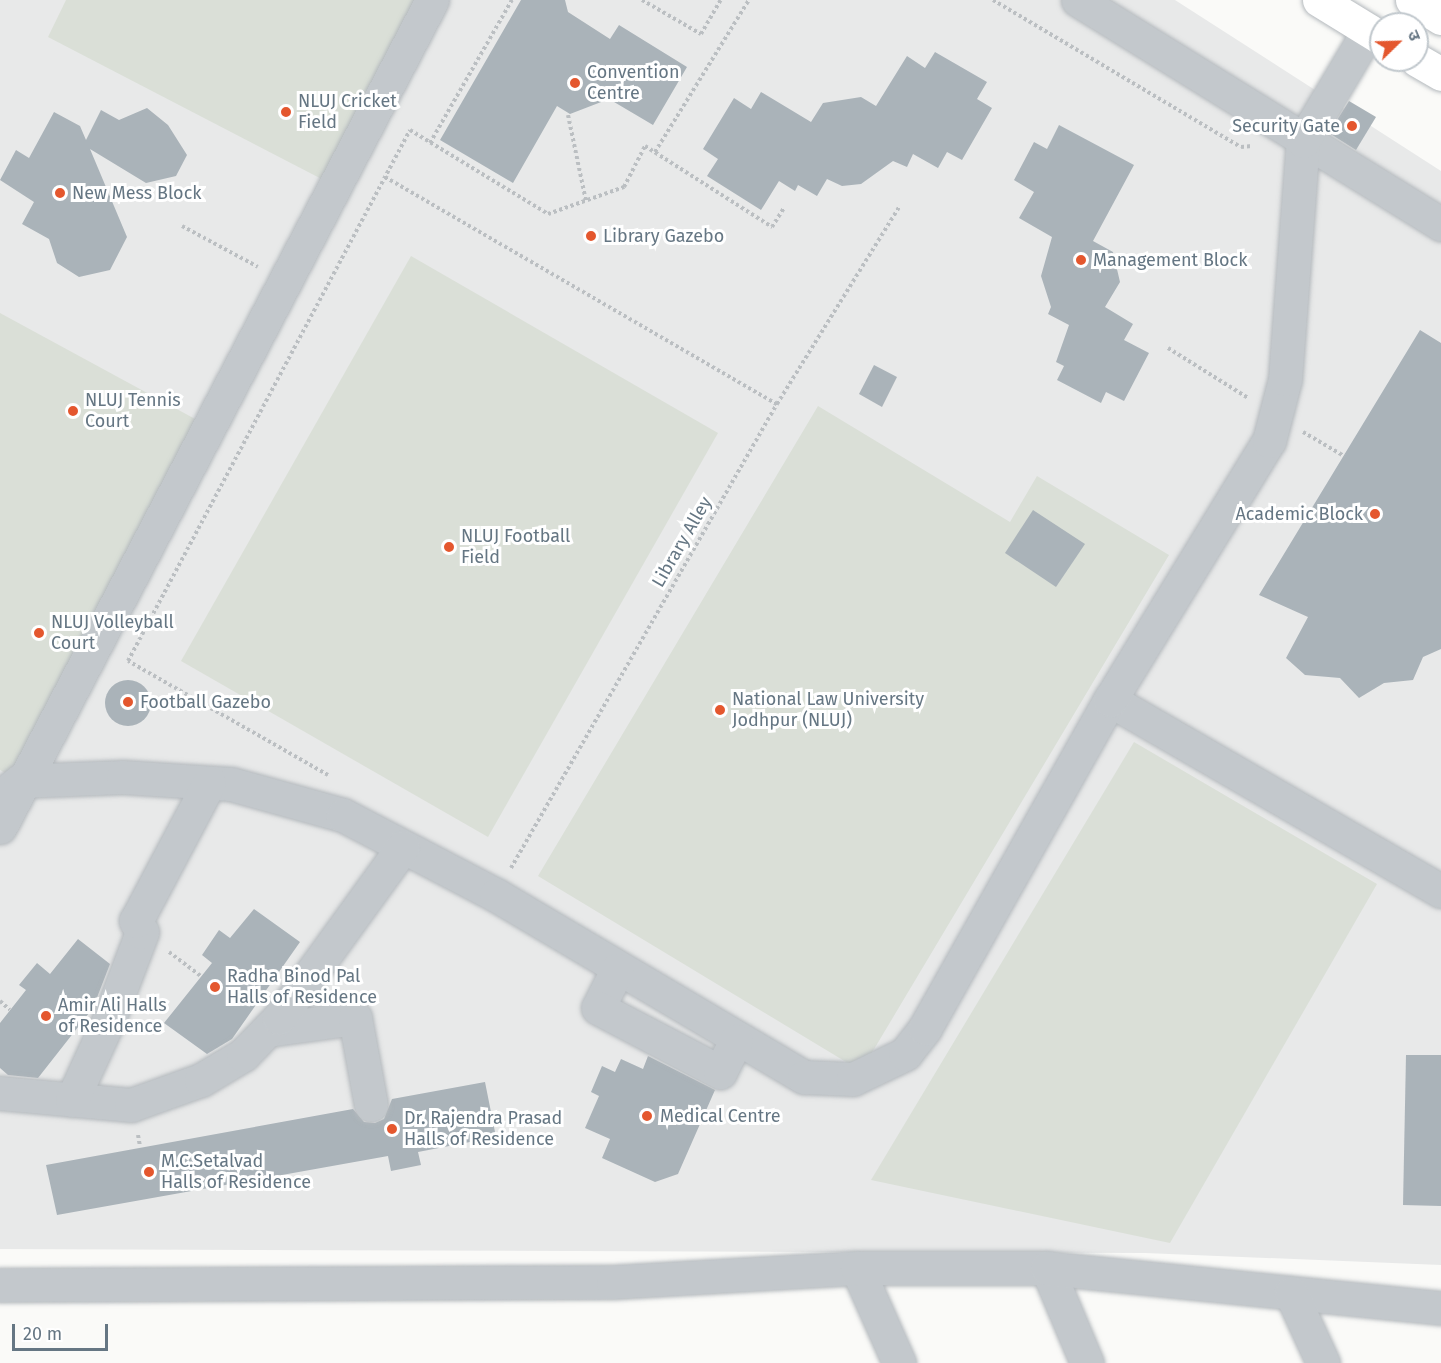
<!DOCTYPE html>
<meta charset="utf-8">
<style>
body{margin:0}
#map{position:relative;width:1441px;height:1363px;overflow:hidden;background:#fafaf8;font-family:"Fira Sans","Noto Sans Devanagari",sans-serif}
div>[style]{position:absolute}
.built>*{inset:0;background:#e8e9e9}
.green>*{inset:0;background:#dadfd7}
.building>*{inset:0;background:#aab3b9}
.round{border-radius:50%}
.path>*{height:4px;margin-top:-2px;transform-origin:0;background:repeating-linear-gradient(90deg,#bbbfc2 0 3px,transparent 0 6px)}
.roads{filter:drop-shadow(0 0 2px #b4b9bd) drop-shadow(0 0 2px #b4b9bd)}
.minor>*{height:33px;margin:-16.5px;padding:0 16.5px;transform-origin:16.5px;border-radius:16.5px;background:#c3c8cc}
.highway>*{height:33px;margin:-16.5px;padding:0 16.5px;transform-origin:16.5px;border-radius:16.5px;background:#fff}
.dots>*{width:16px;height:16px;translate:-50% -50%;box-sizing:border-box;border:3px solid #fff;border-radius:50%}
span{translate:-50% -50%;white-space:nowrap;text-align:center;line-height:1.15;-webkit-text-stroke:6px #fff;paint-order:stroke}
.poi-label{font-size:18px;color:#657683}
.left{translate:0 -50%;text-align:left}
.right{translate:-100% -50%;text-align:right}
.street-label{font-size:18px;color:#657683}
.north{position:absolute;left:1369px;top:12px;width:60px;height:60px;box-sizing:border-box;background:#fff;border:2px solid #c1c8cd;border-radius:50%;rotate:67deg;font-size:16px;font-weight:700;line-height:24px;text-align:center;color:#657683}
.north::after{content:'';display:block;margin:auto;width:21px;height:27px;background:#e4572e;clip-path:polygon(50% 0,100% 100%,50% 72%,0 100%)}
.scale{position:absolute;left:12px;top:1324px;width:96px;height:27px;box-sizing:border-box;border:3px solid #657683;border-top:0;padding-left:8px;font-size:18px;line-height:21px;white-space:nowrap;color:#657683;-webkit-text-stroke:4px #fff;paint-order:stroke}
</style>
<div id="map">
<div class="built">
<i style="clip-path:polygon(0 0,1175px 0,1441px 171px,1441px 1265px,1145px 1253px,0 1249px)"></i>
</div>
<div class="green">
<i style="clip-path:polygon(66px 0,436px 0,339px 188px,48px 37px)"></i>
<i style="clip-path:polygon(411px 256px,718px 433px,488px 837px,181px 661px)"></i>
<i style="clip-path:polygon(0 313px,208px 426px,20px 781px,0 770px)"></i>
<i style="clip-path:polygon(818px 406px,1010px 522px,1037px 476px,1169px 555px,861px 1071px,538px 876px)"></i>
<i style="clip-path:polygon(1134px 742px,1377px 884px,1170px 1243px,871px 1180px)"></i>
</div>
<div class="building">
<i style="clip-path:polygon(521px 0,565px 0,568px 12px,610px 39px,619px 25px,687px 67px,653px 125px,609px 99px,570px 114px,557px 106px,513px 183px,440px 140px)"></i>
<i style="clip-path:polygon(935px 52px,987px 82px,977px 99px,992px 108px,962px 160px,947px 152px,938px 168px,913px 154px,907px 167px,893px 161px,861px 184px,842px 186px,827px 179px,817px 196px,798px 185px,795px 191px,779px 181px,761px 210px,707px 176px,718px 159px,703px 149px,734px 98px,751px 109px,761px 92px,811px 122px,823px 103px,861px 97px,876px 106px,907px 56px,925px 68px)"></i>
<i style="clip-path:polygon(1349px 101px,1376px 117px,1356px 150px,1329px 133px)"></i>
<i style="clip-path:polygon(147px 108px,168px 125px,187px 155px,176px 176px,146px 183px,90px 149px,127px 237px,110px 270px,79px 277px,57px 263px,49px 239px,22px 224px,34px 202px,0 180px,16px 150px,29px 158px,54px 112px,80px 126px,86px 140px,101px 110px,119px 120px)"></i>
<i style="clip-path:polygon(1059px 125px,1134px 165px,1093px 241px,1113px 252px,1120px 282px,1105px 307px,1133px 324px,1124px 340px,1149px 353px,1124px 401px,1106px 392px,1101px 403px,1057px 380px,1064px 366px,1056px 362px,1069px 325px,1048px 314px,1051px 307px,1041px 276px,1052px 237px,1019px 218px,1034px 192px,1014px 180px,1034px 142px,1047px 149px)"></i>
<i style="clip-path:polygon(1420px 330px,1441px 343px,1441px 649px,1423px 657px,1413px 680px,1384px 683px,1359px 698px,1340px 678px,1305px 675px,1286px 658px,1308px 617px,1259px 595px)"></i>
<i style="clip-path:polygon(874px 365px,897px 377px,882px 407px,859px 394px)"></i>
<i style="clip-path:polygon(1033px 510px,1085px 544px,1056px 587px,1005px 553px)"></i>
<i class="round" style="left:105px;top:680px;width:46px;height:46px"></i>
<i style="clip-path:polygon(254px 909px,300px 942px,232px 1039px,207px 1054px,164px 1023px,212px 963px,202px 955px,219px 930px,230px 938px)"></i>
<i style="clip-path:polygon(78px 939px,110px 964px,93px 1008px,38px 1078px,8px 1075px,0 1068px,0 1023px,26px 990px,19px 985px,37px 963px,50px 974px)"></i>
<i style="clip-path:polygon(1406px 1055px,1441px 1055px,1441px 1206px,1403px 1205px)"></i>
<i style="clip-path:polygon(648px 1056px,715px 1090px,678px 1174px,655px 1182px,602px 1158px,610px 1139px,585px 1128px,599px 1096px,591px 1092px,602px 1066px,615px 1072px,621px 1059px,643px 1069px)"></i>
<i style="clip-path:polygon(485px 1082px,496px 1137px,418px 1152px,421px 1165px,391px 1171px,388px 1156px,57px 1215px,46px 1165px,353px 1109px,364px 1122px,375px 1123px,384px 1119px,392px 1099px)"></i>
</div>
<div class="path">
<i style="left:642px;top:0;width:68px;rotate:30deg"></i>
<i style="left:701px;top:34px;width:39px;rotate:-60deg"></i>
<i style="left:993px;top:0;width:288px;rotate:30.7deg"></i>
<i style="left:1241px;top:147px;width:11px;rotate:-5deg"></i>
<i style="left:568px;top:115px;width:88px;rotate:78.2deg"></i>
<i style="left:430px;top:143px;width:165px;rotate:-60.2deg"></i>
<i style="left:655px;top:152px;width:179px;rotate:-58.3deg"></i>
<i style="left:385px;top:177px;width:453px;rotate:30.1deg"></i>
<i style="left:182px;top:226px;width:86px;rotate:28.3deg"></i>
<i style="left:1168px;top:348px;width:94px;rotate:32deg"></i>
<i style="left:1303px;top:432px;width:48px;rotate:30.3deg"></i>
<i style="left:328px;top:775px;width:230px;rotate:-150.3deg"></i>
<i style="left:128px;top:661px;width:601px;rotate:-62.03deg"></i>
<i style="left:410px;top:130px;width:162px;rotate:31.3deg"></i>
<i style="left:548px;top:214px;width:81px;rotate:-19.6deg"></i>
<i style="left:624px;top:187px;width:46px;rotate:-62.9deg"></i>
<i style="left:645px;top:146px;width:151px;rotate:32.5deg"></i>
<i style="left:772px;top:227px;width:22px;rotate:-58deg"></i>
<i style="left:511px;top:868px;width:535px;rotate:-60.18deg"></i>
<i style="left:777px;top:404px;width:233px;rotate:-58.2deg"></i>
<i style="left:169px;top:952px;width:40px;rotate:37deg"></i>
<i style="left:0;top:1001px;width:13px;rotate:42deg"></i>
<i style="left:138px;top:1135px;width:11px;rotate:80deg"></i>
</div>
<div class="roads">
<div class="minor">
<i style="left:1078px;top:0;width:427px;rotate:31.7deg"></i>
<i style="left:1110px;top:700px;width:382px;rotate:30deg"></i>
<i style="left:0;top:797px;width:26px;rotate:-39deg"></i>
<i style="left:20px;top:781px;width:103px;rotate:-2.2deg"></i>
<i style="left:123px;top:777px;width:108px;rotate:3.7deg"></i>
<i style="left:231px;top:784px;width:116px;rotate:15.5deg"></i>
<i style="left:343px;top:815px;width:173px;rotate:27.6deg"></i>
<i style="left:496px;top:895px;width:358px;rotate:30.6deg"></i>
<i style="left:804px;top:1077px;width:49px;rotate:2.3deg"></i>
<i style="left:853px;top:1079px;width:58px;rotate:-25.7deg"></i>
<i style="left:905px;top:1054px;width:33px;rotate:-52deg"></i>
<i style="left:925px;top:1028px;width:377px;rotate:-60.6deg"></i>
<i style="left:1110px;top:700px;width:304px;rotate:-58.5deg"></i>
<i style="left:1269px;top:441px;width:64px;rotate:-75.5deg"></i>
<i style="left:1285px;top:379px;width:239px;rotate:-85.7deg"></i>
<i style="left:1303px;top:141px;width:129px;rotate:-59.3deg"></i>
<i style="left:0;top:827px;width:933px;rotate:-62.42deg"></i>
<i style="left:617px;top:970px;width:42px;rotate:116.6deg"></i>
<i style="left:598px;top:1008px;width:138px;rotate:27.7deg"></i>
<i style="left:720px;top:1072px;width:35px;rotate:-63deg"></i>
<i style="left:268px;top:1030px;width:88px;rotate:-7.9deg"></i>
<i style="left:355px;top:1018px;width:88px;rotate:79.6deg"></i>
<i style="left:0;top:1093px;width:132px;rotate:5.2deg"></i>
<i style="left:131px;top:1105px;width:74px;rotate:-19.7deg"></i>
<i style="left:201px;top:1080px;width:49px;rotate:-30.8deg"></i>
<i style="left:243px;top:1055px;width:52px;rotate:-45.8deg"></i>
<i style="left:279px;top:1018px;width:211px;rotate:-54.1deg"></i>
<i style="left:72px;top:1100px;width:89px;rotate:-65.4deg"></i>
<i style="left:109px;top:1019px;width:93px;rotate:-69.2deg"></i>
<i style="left:142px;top:932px;width:13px;rotate:-119deg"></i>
<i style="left:136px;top:921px;width:156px;rotate:-62.1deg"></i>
<i style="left:857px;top:1268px;width:104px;rotate:66.1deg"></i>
<i style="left:1047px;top:1268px;width:103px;rotate:67.2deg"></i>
<i style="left:0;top:1285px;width:613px;rotate:-0.28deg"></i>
<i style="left:613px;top:1282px;width:244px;rotate:-3.3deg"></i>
<i style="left:857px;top:1268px;width:190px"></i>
<i style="left:1047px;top:1268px;width:396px;rotate:5.8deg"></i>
<i style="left:1291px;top:1293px;width:77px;rotate:65.4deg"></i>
</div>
<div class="highway">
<i style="left:1319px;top:0;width:73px;rotate:31.5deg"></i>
<i style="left:1412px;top:0;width:34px;rotate:32deg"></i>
<i style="left:1417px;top:60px;width:28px;rotate:30deg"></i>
</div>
</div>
<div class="dots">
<i style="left:575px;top:83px;background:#e4572e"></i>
<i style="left:286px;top:112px;background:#e4572e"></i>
<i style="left:1352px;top:126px;background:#e4572e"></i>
<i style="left:60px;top:193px;background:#e4572e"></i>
<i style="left:591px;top:236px;background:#e4572e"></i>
<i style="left:1081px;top:260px;background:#e4572e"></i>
<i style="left:73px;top:411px;background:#e4572e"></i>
<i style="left:1375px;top:514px;background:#e4572e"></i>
<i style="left:449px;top:547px;background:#e4572e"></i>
<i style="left:39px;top:633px;background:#e4572e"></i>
<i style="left:128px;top:702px;background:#e4572e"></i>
<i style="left:720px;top:710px;background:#e4572e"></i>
<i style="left:215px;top:987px;background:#e4572e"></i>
<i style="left:46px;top:1016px;background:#e4572e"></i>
<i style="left:647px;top:1116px;background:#e4572e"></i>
<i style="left:392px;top:1129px;background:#e4572e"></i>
<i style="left:149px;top:1172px;background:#e4572e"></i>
</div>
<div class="poi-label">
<span class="left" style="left:587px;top:83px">Convention<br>Centre</span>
<span class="left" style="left:298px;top:112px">NLUJ Cricket<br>Field</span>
<span class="right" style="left:1340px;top:126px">Security Gate</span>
<span class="left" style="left:72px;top:193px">New Mess Block</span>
<span class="left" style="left:603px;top:236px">Library Gazebo</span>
<span class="left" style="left:1093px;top:260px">Management Block</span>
<span class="left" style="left:85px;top:411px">NLUJ Tennis<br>Court</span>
<span class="right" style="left:1363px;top:514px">Academic Block</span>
<span class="left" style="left:461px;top:547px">NLUJ Football<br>Field</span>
<span class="left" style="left:51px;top:633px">NLUJ Volleyball<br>Court</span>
<span class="left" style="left:732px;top:710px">National Law University<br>Jodhpur (NLUJ)</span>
<span class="left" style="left:140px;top:702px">Football Gazebo</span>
<span class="left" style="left:227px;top:987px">Radha Binod Pal<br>Halls of Residence</span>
<span class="left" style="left:58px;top:1016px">Amir Ali Halls<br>of Residence</span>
<span class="left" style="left:660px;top:1116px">Medical Centre</span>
<span class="left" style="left:404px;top:1129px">Dr. Rajendra Prasad<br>Halls of Residence</span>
<span class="left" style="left:161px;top:1172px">M.C.Setalvad<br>Halls of Residence</span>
</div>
<div class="street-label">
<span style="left:682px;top:542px;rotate:-60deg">Library Alley</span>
</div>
<div class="north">उ</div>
<div class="scale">20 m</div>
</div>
